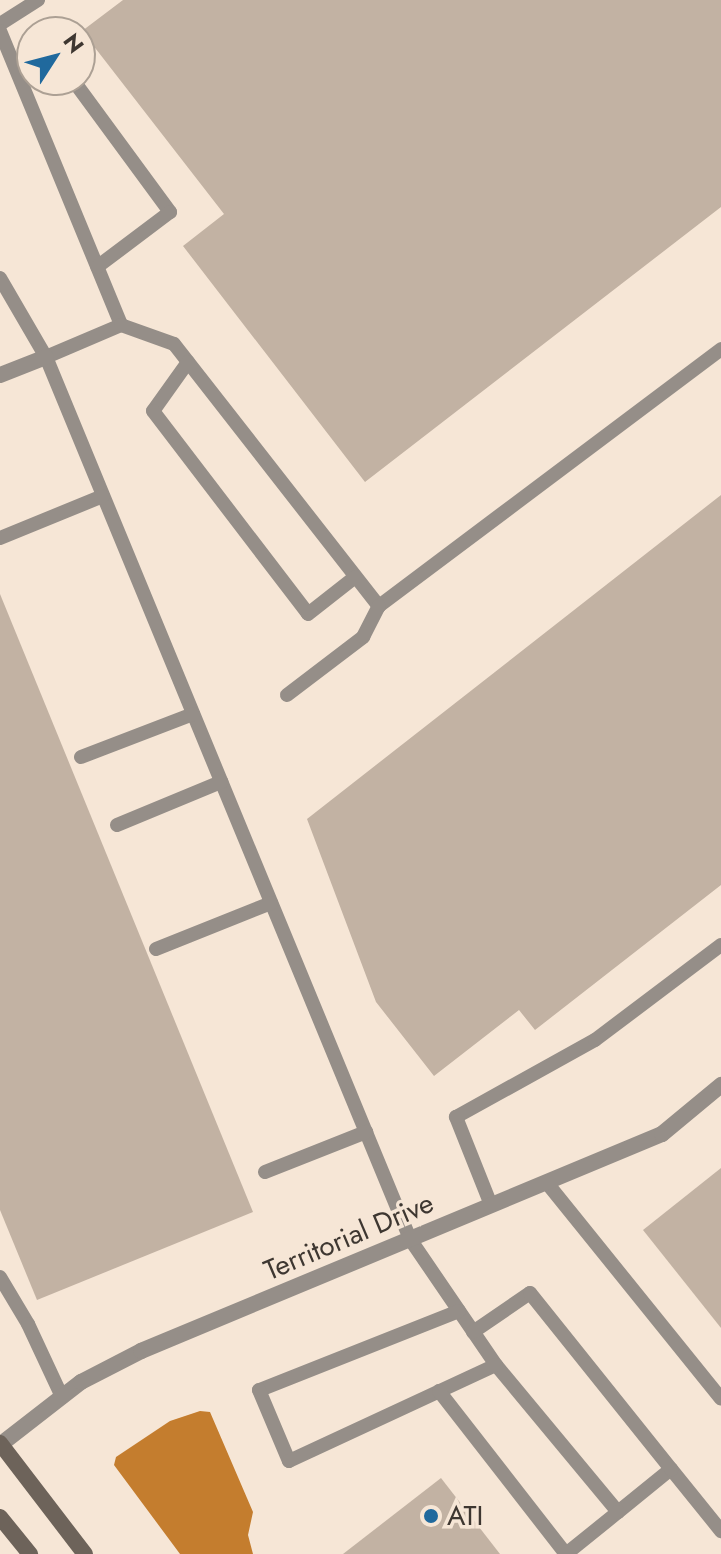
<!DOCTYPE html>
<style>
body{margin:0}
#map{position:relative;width:721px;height:1554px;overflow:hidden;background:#f6e6d6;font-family:Jost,sans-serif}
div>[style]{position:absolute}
.water>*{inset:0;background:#c47d2e}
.building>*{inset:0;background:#c2b2a3}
.lane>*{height:14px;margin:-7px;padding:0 7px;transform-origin:7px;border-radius:7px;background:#958e88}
.street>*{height:16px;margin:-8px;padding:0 8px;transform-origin:8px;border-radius:8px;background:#958e88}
.secondary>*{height:16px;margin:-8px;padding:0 8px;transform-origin:8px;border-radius:8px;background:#6d635a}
.dots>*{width:22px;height:22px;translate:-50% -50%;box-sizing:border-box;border:4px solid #f6e6d6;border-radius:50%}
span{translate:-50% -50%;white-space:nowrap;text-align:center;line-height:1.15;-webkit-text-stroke:7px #f6e6d6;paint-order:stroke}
.street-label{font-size:28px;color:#3e3731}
.poi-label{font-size:28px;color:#3e3731}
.left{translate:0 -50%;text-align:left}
.north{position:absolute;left:16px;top:16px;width:80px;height:80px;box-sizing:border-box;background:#f6e6d6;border:2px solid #aca094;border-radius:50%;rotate:54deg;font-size:22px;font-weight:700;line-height:32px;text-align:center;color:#3e3731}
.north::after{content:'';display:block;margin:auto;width:28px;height:36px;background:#20699d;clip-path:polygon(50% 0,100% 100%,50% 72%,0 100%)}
</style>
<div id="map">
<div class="water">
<i style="clip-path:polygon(200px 1411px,210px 1412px,253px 1512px,248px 1535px,253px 1554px,180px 1554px,114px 1465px,116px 1457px,170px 1421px)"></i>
</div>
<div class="building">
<i style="clip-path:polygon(123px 0,721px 0,721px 207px,365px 482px,183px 246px,224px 214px,82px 31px)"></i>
<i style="clip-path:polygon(721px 495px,721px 885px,535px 1030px,519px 1010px,434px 1076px,376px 1002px,307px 819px)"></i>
<i style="clip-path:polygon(0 594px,253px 1212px,37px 1300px,0 1210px)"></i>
<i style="clip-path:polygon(721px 1168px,721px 1328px,643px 1230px)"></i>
<i style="clip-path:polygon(441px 1478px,500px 1554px,343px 1554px)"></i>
</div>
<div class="lane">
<i style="left:0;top:24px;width:45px;rotate:-32.3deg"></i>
<i style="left:0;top:31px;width:318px;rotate:67.6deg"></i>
<i style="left:73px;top:80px;width:164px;rotate:53.7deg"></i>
<i style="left:170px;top:212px;width:91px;rotate:143deg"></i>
<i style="left:0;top:278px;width:91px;rotate:59.8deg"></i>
<i style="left:46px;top:357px;width:954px;rotate:67.57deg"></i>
<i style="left:410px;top:1239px;width:153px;rotate:55.7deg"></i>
<i style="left:496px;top:1365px;width:191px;rotate:50.3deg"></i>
<i style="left:618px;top:1512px;width:68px;rotate:-39.1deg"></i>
<i style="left:671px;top:1469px;width:80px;rotate:51.1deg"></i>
<i style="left:46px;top:357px;width:82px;rotate:-23.1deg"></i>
<i style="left:121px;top:325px;width:56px;rotate:19.7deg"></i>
<i style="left:174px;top:344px;width:333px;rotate:52deg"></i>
<i style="left:379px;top:606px;width:428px;rotate:-36.9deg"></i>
<i style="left:188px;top:362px;width:60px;rotate:125.5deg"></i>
<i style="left:153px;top:411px;width:255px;rotate:52.6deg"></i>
<i style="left:308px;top:614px;width:60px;rotate:-38.2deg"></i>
<i style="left:0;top:538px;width:111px;rotate:-22.2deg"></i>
<i style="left:287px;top:695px;width:96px;rotate:-37.3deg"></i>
<i style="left:363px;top:637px;width:35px;rotate:-63deg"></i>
<i style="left:81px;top:757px;width:120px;rotate:-21deg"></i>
<i style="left:117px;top:825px;width:113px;rotate:-22.5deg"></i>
<i style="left:156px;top:949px;width:124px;rotate:-21.8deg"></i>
<i style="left:265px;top:1172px;width:109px;rotate:-21.6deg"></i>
<i style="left:547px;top:1183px;width:277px;rotate:51.1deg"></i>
<i style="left:491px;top:1205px;width:95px;rotate:-111.7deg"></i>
<i style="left:456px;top:1117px;width:159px;rotate:-29deg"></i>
<i style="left:595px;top:1040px;width:158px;rotate:-37deg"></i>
<i style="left:0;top:1277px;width:55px;rotate:59.2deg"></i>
<i style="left:28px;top:1324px;width:81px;rotate:65deg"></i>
<i style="left:459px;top:1311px;width:215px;rotate:158.4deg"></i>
<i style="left:259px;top:1390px;width:77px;rotate:67.1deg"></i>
<i style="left:289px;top:1461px;width:228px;rotate:-24.9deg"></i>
<i style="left:473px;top:1332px;width:69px;rotate:-34.4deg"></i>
<i style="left:530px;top:1293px;width:226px;rotate:51.3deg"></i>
<i style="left:439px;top:1391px;width:207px;rotate:52.1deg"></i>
<i style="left:566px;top:1554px;width:67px;rotate:-38.9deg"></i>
</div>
<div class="street">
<i style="left:0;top:375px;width:49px;rotate:-21.4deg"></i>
<i style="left:0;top:1445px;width:103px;rotate:-37.9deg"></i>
<i style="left:81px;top:1382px;width:68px;rotate:-27.3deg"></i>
<i style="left:141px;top:1351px;width:564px;rotate:-22.61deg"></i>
<i style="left:662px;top:1134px;width:77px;rotate:-39.7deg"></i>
</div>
<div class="secondary">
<i style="left:0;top:1443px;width:140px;rotate:52.6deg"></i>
<i style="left:0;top:1517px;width:48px;rotate:51deg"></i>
</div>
<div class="dots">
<i style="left:431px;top:1516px;background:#20699d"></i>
</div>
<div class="street-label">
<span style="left:349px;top:1237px;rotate:-23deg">Territorial Drive</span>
</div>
<div class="poi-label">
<span class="left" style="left:447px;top:1516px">ATI</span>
</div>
<div class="north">N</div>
</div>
